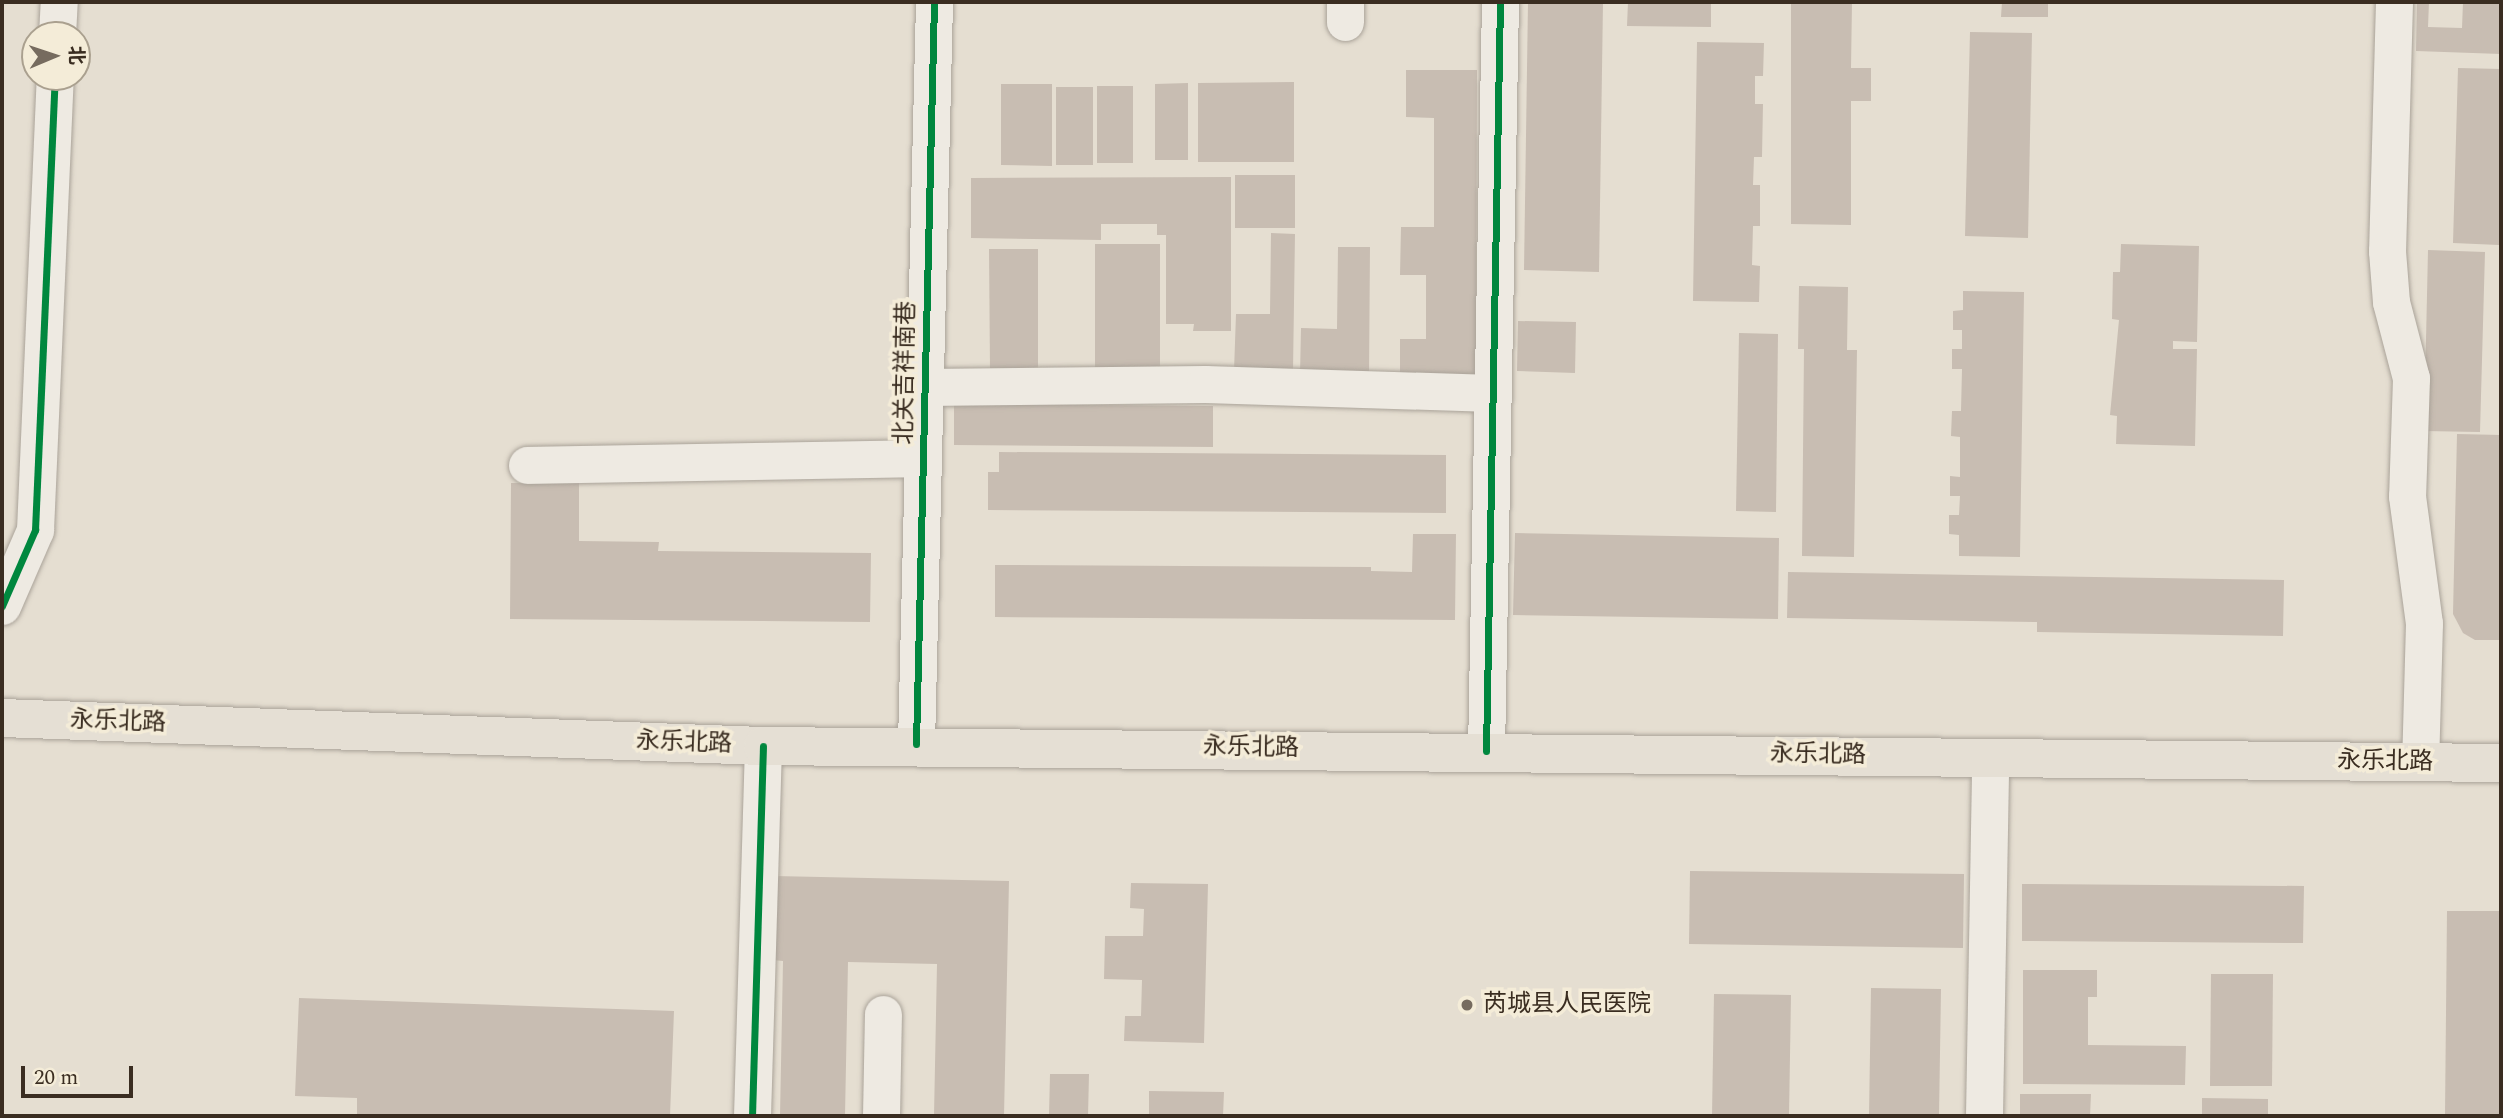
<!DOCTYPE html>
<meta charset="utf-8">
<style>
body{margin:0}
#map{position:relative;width:2503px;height:1118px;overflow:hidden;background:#e5ded1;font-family:Spectral,"Noto Sans SC",serif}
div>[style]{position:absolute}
.building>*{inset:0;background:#c8bdb2}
.roads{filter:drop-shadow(0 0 2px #aaa399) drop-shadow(0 0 2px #aaa399)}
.minor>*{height:37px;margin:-18.5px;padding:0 18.5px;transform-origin:18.5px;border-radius:18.5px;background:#eeeae2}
.major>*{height:38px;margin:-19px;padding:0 19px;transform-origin:19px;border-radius:19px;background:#e5dfd4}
.cycleway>*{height:7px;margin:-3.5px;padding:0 3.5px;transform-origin:3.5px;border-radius:3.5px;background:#00873e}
.dots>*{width:19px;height:19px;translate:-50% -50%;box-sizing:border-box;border:4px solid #f4ecd8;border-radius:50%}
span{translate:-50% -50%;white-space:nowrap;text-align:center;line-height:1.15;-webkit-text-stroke:7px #f4ecd8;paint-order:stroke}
.street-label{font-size:24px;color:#3a2d21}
.poi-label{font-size:24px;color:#3a2d21}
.left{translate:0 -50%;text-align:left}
.frame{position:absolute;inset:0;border:4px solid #3a2d21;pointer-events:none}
.north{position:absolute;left:21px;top:21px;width:70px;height:70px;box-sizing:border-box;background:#f4ecd8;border:2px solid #aaa08f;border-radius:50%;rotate:88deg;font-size:19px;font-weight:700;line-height:28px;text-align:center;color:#3a2d21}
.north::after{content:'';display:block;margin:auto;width:24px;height:32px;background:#766b5f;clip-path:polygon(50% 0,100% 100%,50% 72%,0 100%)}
.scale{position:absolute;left:21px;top:1066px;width:112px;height:32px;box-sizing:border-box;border:4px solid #3a2d21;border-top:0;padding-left:9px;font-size:21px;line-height:24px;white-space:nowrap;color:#3a2d21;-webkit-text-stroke:5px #f4ecd8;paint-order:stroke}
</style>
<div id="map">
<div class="building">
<i style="clip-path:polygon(1528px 2px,1603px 2px,1599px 272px,1524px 270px)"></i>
<i style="clip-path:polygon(1628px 2px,1711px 2px,1711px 27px,1627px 26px)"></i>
<i style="clip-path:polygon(1791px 2px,1852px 2px,1851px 68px,1871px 68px,1871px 101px,1851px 101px,1851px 225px,1791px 224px)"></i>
<i style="clip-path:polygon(2002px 2px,2048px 2px,2048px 17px,2001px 17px)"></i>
<i style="clip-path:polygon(2417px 2px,2429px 2px,2428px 27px,2462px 28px,2463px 2px,2501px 2px,2501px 54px,2416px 51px)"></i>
<i style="clip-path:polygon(1970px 32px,2032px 33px,2028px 238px,1965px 236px)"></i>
<i style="clip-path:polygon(1697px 42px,1764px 43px,1763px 76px,1755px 76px,1755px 104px,1763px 104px,1762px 157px,1754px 157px,1753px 185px,1760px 185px,1760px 226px,1753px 226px,1752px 265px,1760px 266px,1759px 302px,1693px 301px)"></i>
<i style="clip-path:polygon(2458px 68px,2501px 69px,2499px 245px,2453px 243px)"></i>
<i style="clip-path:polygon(1406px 70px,1477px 70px,1476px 378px,1400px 377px,1400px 339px,1426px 339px,1426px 275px,1400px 275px,1401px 227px,1434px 227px,1434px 118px,1406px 117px)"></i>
<i style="clip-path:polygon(1294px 82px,1294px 162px,1198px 162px,1198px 83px)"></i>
<i style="clip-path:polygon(1188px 83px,1188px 160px,1155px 160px,1155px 84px)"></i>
<i style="clip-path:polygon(1001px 84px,1052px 84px,1052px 166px,1001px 165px)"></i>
<i style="clip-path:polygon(1097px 86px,1133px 86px,1133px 163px,1097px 163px)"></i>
<i style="clip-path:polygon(1056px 87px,1093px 87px,1093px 165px,1056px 165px)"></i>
<i style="clip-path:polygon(1235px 175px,1295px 175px,1295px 228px,1235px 228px)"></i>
<i style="clip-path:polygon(1231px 177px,1231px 331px,1193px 331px,1194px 324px,1166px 324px,1166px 235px,1157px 235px,1157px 224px,1101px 224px,1101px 240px,971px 238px,971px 178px)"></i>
<i style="clip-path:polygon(1271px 233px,1295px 234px,1293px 372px,1234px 371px,1236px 314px,1270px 314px)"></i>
<i style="clip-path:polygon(1095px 244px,1160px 244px,1160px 369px,1095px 369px)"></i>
<i style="clip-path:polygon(2121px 244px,2199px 246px,2197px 342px,2173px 341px,2173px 349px,2197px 349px,2195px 446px,2116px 444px,2117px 416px,2110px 415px,2119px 320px,2112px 319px,2113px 272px,2120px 272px)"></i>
<i style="clip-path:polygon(1338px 247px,1370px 247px,1369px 376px,1300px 375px,1301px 328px,1337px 329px)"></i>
<i style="clip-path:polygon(989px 249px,1038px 249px,1038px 369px,990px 369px)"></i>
<i style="clip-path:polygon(2428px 250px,2485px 252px,2480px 432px,2424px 431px)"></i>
<i style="clip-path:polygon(1799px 286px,1848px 287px,1847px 350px,1857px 350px,1854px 557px,1802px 556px,1804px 349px,1798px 349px)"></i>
<i style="clip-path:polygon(1963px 291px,2024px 292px,2020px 557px,1959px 556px,1959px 535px,1949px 534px,1949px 515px,1959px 515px,1960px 496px,1950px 496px,1950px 476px,1960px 477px,1960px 437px,1951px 436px,1952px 411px,1961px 411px,1962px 369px,1952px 369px,1952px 349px,1962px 349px,1962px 330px,1953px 330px,1953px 311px,1963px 310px)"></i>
<i style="clip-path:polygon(1518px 321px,1576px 322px,1575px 373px,1517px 371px)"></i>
<i style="clip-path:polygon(1739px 333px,1778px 334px,1776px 512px,1736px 511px)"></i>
<i style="clip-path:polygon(954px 404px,1213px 406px,1213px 447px,954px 445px)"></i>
<i style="clip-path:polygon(2457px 434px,2501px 435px,2499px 640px,2475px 640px,2463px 633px,2453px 614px)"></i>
<i style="clip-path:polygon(999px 452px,1446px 455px,1446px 513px,988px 510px,988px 472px,999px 472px)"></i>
<i style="clip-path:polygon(511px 483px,579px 483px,579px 541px,659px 542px,658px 551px,871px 553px,870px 622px,510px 619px)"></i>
<i style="clip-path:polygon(1515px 533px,1779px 538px,1778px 619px,1513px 615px)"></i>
<i style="clip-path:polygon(1413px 534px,1456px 534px,1455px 620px,995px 617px,995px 565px,1371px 567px,1371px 571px,1412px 572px)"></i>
<i style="clip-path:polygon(1788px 572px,2284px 580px,2283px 636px,2037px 632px,2037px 622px,1787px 618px)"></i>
<i style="clip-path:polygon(1690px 871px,1964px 874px,1963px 948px,1689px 944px)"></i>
<i style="clip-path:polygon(774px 876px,1009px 881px,1004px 1116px,934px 1116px,937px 964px,848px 962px,845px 1116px,780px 1116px,783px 961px,772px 960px)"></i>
<i style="clip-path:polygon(1131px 883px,1208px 884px,1204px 1043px,1124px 1041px,1125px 1016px,1141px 1016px,1142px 980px,1104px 979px,1105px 936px,1143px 936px,1144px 909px,1130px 908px)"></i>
<i style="clip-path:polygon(2022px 884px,2304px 886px,2303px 943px,2022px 941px)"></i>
<i style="clip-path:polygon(2447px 911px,2501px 911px,2501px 1116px,2445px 1116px)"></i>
<i style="clip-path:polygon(2023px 970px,2097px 970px,2097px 997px,2088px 997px,2088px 1045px,2186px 1046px,2185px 1085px,2023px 1084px)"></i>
<i style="clip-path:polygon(2211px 974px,2273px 974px,2272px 1086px,2210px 1086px)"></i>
<i style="clip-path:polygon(1871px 988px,1941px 989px,1939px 1116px,1869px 1116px)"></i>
<i style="clip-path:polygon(1714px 994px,1791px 995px,1789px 1116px,1712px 1116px)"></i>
<i style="clip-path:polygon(299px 998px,674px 1011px,670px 1116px,357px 1116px,357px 1098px,295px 1096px)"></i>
<i style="clip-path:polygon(1050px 1074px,1089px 1074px,1088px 1116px,1049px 1116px)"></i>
<i style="clip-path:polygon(1149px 1091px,1224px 1092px,1223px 1116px,1149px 1116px)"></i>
<i style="clip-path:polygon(2020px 1094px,2091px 1094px,2090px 1116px,2020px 1116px)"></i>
<i style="clip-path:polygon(2202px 1098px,2268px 1099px,2268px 1116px,2202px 1116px)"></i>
</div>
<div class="roads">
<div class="minor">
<i style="left:2394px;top:2px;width:249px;rotate:91.6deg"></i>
<i style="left:2387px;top:251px;width:51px;rotate:85.5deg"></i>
<i style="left:2391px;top:302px;width:79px;rotate:75.3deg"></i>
<i style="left:2411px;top:378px;width:118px;rotate:91.9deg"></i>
<i style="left:2407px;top:496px;width:128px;rotate:82.4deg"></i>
<i style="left:2424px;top:623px;width:139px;rotate:91.6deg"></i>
<i style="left:1345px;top:22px;width:20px;rotate:-90deg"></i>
<i style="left:57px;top:35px;width:33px;rotate:-87deg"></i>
<i style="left:924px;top:387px;width:281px;rotate:-0.6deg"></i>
<i style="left:1205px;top:384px;width:288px;rotate:1.8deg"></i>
<i style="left:527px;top:465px;width:396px;rotate:-1deg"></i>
<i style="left:2px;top:606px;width:83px;rotate:-66.5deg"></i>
<i style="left:35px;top:530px;width:453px;rotate:-87.5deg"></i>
<i style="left:916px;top:744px;width:742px;rotate:-88.61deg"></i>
<i style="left:1486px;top:751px;width:749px;rotate:-88.93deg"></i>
<i style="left:752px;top:1116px;width:370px;rotate:-88.3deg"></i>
<i style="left:881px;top:1116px;width:102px;rotate:-88.9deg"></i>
<i style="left:1984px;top:1116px;width:359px;rotate:-89deg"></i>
</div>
<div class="major">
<i style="left:2px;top:718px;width:762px;rotate:2.11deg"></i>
<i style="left:763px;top:746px;width:1738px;rotate:0.56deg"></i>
</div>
</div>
<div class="cycleway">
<i style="left:2px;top:606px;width:83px;rotate:-66.5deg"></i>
<i style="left:35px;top:530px;width:453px;rotate:-87.5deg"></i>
<i style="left:916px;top:744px;width:742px;rotate:-88.61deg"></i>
<i style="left:1486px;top:751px;width:749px;rotate:-88.93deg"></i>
<i style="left:752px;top:1116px;width:370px;rotate:-88.3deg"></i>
</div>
<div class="dots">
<i style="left:1467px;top:1005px;background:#766b5f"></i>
</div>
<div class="street-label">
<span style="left:906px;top:373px;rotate:-89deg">北关吉祥南巷</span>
<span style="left:118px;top:722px;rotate:2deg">永乐北路</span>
<span style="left:684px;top:743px;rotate:2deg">永乐北路</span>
<span style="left:1251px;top:748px;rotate:1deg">永乐北路</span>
<span style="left:1818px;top:755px;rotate:1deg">永乐北路</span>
<span style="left:2385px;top:762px;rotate:1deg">永乐北路</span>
</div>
<div class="poi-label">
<span class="left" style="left:1483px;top:1005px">芮城县人民医院</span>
</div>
<div class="frame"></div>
<div class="north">北</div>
<div class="scale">20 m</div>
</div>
